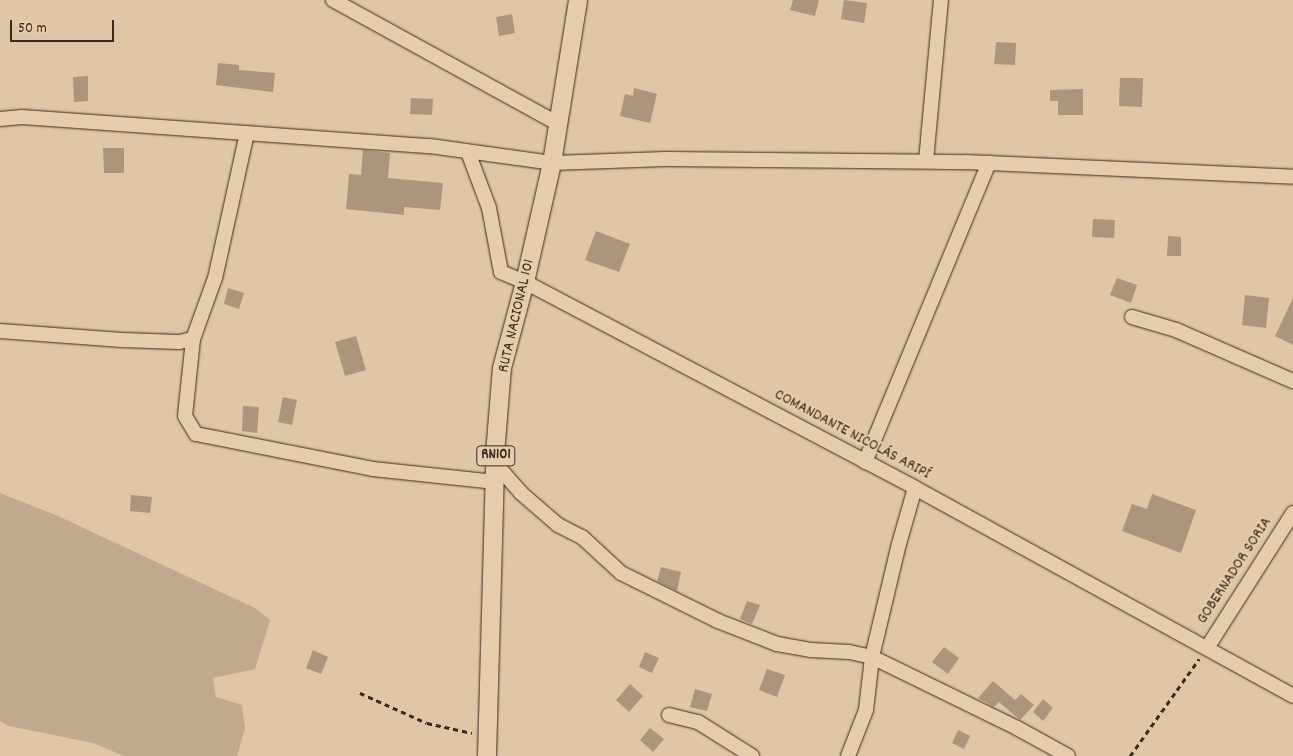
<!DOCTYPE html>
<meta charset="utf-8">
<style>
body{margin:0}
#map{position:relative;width:1293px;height:756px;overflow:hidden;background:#dec6a7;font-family:Dekko,sans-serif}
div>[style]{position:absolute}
.green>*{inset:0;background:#c0a98e}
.building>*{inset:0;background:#ab967d}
.path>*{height:2.5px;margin-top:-1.25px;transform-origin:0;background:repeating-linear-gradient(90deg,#3b2a1e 0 5px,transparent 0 9px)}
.roads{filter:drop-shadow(0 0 1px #3b2a1e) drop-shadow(0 0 1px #3b2a1e)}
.minor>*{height:14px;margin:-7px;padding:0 7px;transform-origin:7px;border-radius:7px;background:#e5ccad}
.major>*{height:18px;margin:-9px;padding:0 9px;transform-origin:9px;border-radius:9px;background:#e5ccad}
span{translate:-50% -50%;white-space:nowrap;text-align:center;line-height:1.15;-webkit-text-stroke:4px #e5ccad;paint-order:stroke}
.shield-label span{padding:1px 4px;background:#e5ccad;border:1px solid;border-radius:4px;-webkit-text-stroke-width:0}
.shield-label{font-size:15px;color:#3b2a1e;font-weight:700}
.street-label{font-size:16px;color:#3b2a1e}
.scale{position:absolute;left:10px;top:20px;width:104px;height:22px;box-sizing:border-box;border:2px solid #3b2a1e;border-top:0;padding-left:6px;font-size:15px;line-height:18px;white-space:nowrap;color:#3b2a1e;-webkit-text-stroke:4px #e5ccad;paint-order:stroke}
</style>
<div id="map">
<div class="green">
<i style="clip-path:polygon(0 493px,58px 516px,255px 608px,270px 620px,255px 669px,213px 678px,216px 697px,242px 705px,245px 728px,237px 756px,124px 756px,93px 743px,9px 726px,0 721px)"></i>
</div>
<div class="building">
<i style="clip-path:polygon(793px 0,819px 0,815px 16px,790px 10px)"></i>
<i style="clip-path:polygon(844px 0,867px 3px,864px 23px,841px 19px)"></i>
<i style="clip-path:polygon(512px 14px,515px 33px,499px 36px,496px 17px)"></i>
<i style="clip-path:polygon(996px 42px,1016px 43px,1015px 65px,994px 64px)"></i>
<i style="clip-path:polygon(218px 63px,239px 65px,239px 70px,275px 73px,273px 92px,216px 85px)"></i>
<i style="clip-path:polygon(88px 76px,88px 101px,74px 102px,73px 77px)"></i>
<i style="clip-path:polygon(1120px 78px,1143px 78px,1142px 107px,1119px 106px)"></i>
<i style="clip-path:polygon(634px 88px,657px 94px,650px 123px,620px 116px,625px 94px,633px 96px)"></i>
<i style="clip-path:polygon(1083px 89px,1083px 115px,1058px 115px,1058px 101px,1050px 101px,1050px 90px)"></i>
<i style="clip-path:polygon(411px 98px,433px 99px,432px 115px,410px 114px)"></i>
<i style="clip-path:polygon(103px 148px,124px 148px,124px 173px,104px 173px)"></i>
<i style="clip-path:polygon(363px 150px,390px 153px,388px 178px,443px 183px,440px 210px,404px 207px,404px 215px,346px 209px,349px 174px,361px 175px)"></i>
<i style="clip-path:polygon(1093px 219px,1115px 220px,1114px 238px,1092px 237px)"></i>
<i style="clip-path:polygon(596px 231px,630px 244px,619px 272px,585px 260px)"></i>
<i style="clip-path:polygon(1168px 236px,1181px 237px,1181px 256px,1167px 256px)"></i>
<i style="clip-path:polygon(1117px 278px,1137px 285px,1131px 303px,1110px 295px)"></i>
<i style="clip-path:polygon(228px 288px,244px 293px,239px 309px,224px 304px)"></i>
<i style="clip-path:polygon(1245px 295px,1269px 298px,1266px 328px,1242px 325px)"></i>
<i style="clip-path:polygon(1293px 298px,1293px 345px,1275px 336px)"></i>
<i style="clip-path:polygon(356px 336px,366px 370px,345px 376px,335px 342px)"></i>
<i style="clip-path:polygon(283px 397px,297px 400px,292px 425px,278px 422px)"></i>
<i style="clip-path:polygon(243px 406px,259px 407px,257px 433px,242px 431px)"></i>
<i style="clip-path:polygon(1152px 494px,1196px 510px,1181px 553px,1122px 531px,1132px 504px,1147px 509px)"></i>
<i style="clip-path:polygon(131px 495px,152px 497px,150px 513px,130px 511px)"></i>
<i style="clip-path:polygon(661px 567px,681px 572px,677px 591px,657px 581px)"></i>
<i style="clip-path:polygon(747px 601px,760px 605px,752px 624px,740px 619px)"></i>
<i style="clip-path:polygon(944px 647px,959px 658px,948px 674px,932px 662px)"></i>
<i style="clip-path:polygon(313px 650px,328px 657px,321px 674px,306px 668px)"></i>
<i style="clip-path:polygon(645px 652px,659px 658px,652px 673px,639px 667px)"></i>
<i style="clip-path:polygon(767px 669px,785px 675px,777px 697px,759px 690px)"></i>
<i style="clip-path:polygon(993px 681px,1015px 700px,1021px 694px,1034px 705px,1020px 720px,999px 702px,994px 707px,978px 698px)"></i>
<i style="clip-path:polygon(630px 684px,643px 696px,629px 712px,616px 700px)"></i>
<i style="clip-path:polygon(695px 689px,712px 694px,707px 711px,690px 707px)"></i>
<i style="clip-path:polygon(1043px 699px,1053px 708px,1043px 721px,1033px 712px)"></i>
<i style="clip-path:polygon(650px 728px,664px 739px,653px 752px,640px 740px)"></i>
<i style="clip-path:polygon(958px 730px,970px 736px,964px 749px,952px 743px)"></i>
</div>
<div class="path">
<i style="left:360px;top:693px;width:73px;rotate:24.1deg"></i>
<i style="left:427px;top:723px;width:46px;rotate:12.5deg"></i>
<i style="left:1130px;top:756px;width:119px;rotate:-54.6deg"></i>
</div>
<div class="roads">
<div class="minor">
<i style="left:333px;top:0;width:258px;rotate:28.8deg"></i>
<i style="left:0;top:119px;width:22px;rotate:-5deg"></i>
<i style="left:22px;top:117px;width:409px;rotate:4.1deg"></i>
<i style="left:430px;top:146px;width:123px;rotate:7.9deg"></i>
<i style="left:552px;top:163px;width:114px;rotate:-2deg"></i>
<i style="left:666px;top:159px;width:301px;rotate:0.6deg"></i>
<i style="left:967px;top:162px;width:326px;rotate:2.6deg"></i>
<i style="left:247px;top:133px;width:148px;rotate:102.4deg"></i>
<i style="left:215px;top:278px;width:65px;rotate:109.8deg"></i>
<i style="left:193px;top:339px;width:77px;rotate:95.9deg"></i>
<i style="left:185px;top:416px;width:21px;rotate:59deg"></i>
<i style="left:196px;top:434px;width:180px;rotate:11.2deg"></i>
<i style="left:373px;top:469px;width:123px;rotate:6.1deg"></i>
<i style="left:468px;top:152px;width:60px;rotate:69.4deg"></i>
<i style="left:489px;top:208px;width:65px;rotate:79.4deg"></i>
<i style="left:501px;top:272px;width:26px;rotate:23deg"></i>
<i style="left:525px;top:282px;width:441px;rotate:27.8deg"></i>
<i style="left:915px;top:488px;width:431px;rotate:28.8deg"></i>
<i style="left:926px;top:161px;width:162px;rotate:-84.7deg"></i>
<i style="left:1132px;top:317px;width:46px;rotate:16.5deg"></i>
<i style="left:1176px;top:330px;width:128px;rotate:23.6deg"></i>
<i style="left:0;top:331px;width:122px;rotate:4.2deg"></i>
<i style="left:122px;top:340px;width:57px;rotate:2deg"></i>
<i style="left:179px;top:342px;width:14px;rotate:-12deg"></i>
<i style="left:865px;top:462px;width:324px;rotate:-67.5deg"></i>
<i style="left:495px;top:463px;width:40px;rotate:49deg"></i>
<i style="left:521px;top:493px;width:49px;rotate:40.9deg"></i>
<i style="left:558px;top:525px;width:27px;rotate:27deg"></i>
<i style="left:582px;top:537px;width:53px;rotate:42.7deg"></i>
<i style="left:621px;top:573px;width:108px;rotate:26.3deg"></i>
<i style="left:718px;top:621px;width:63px;rotate:21.3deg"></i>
<i style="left:777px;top:644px;width:35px;rotate:10deg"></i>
<i style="left:811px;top:650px;width:38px;rotate:3deg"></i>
<i style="left:849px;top:652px;width:24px;rotate:12deg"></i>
<i style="left:872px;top:657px;width:161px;rotate:26.1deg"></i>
<i style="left:1017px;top:728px;width:58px;rotate:28.8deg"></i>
<i style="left:1207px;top:648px;width:160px;rotate:-57.5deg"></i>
<i style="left:669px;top:715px;width:30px;rotate:14deg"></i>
<i style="left:698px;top:722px;width:64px;rotate:32.2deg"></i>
<i style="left:848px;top:756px;width:49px;rotate:-68.6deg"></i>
<i style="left:866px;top:710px;width:53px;rotate:-83.5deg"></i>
<i style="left:872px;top:657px;width:116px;rotate:-76.6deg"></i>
<i style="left:899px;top:544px;width:58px;rotate:-74.1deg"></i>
</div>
<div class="major">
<i style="left:487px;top:756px;width:314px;rotate:-88.4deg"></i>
<i style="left:496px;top:442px;width:74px;rotate:-85.4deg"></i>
<i style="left:502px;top:368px;width:89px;rotate:-75deg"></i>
<i style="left:525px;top:282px;width:122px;rotate:-77.2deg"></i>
<i style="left:552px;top:163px;width:165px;rotate:-80.9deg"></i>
</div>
</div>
<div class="shield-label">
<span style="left:496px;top:456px">RN101</span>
</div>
<div class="street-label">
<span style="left:517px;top:316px;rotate:-77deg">RUTA NACIONAL 101</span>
<span style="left:852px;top:435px;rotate:28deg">COMANDANTE NICOLÁS ARIPÍ</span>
<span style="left:1235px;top:571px;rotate:-57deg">GOBERNADOR SORIA</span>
</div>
<div class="scale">50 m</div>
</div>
